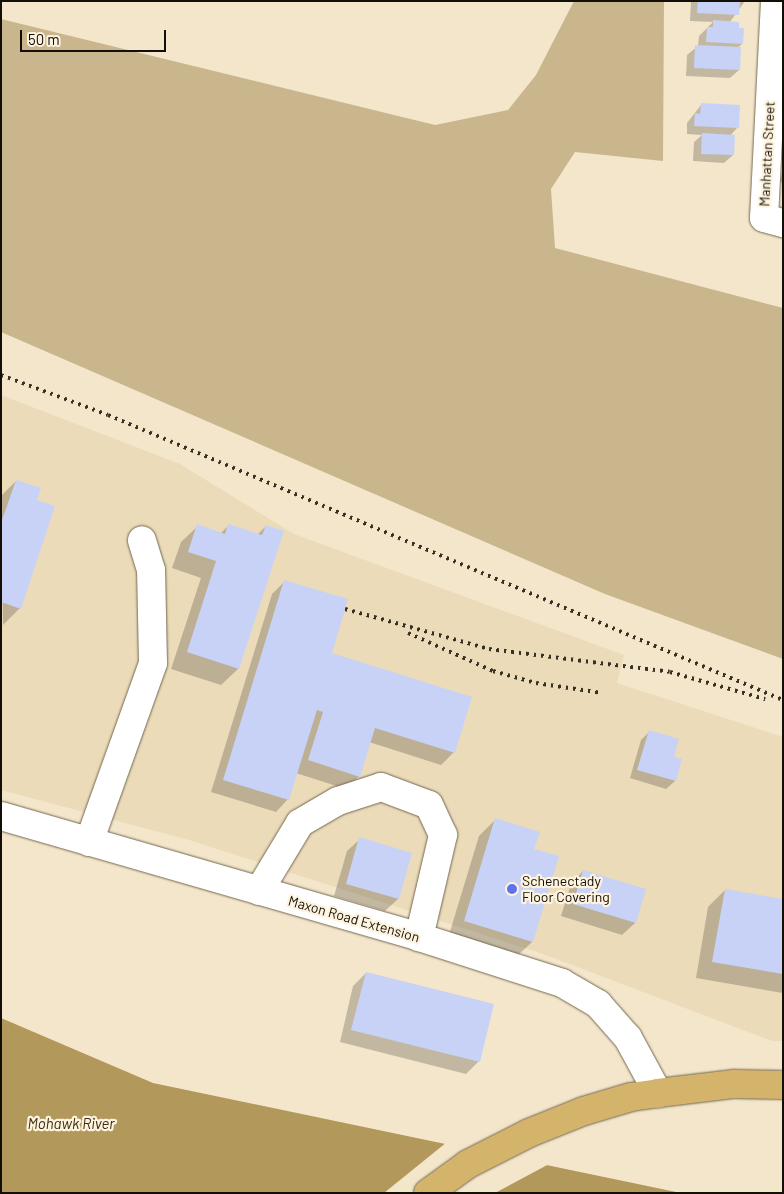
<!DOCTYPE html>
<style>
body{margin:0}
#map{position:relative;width:784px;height:1194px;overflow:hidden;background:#f3e6cb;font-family:Barlow,sans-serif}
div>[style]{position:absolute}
.built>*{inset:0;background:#ebdbb9}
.green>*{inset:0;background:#cab68d}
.water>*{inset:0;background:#b3985c}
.pier>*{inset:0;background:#f3e6cb}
.shadow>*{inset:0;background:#0003}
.building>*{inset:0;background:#c8d2f6}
.roads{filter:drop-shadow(0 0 1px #736750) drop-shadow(0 0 1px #736750)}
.minor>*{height:28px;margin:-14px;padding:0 14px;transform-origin:14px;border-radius:14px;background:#fff}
.highway>*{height:28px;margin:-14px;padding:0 14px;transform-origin:14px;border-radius:14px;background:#d4b36b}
.rail>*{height:4px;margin-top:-2px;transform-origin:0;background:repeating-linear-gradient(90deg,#373125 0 2.5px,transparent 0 7.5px)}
.dots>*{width:14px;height:14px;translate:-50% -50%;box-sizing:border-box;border:2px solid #fef3de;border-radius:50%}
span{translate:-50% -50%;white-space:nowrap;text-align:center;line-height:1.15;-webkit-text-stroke:4.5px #fef3de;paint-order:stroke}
.street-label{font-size:14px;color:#130f06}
.poi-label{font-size:14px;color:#130f06}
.left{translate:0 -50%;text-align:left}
.water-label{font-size:15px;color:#392d12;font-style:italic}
.frame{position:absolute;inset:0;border:2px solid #130f06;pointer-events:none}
.scale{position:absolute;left:20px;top:30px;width:146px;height:22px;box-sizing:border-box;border:2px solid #130f06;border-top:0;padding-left:6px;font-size:15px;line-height:18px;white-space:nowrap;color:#130f06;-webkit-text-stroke:4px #fef3de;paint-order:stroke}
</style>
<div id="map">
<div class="built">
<i style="clip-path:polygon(1px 395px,180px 464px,294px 534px,624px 655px,617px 683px,783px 737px,783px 1041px,772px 1041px,543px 954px,189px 840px,1px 790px)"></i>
</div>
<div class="green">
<i style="clip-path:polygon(574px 1px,664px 1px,663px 161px,575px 152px,551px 189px,555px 248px,783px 308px,783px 659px,605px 594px,1px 332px,1px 19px,435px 125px,508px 110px,536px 75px)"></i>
</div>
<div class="water">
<i style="clip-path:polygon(1px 1018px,153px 1083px,681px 1193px,1px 1193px)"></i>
</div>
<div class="pier">
<i style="clip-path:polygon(447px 1142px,551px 1163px,495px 1193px,384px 1193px)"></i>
</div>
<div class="shadow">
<i style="clip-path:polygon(691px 1px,745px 1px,730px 22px,738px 29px,742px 44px,737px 48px,739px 70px,730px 78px,686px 76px,687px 55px,698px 46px,699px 36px,713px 22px,690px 21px)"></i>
<i style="clip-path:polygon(701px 105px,737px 128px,730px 136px,733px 155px,724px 163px,693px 161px,694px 142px,702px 135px,687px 134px,687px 123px)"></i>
<i style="clip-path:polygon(783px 170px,783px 183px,779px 182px)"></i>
<i style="clip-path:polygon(16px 481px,35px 501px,20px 608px,3px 625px,1px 496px)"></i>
<i style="clip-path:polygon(229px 525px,257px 535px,266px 526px,283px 532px,238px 669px,221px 685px,171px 669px,201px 578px,172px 568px,181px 542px,198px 526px,221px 533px)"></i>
<i style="clip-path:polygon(285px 581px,330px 654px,454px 752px,441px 765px,369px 742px,359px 776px,346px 789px,296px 773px,288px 799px,276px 812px,211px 792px,272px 594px)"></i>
<i style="clip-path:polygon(650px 731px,672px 757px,681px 760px,675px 781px,666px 789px,630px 778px,641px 740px)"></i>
<i style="clip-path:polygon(496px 819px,533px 850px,532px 942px,515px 958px,448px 938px,479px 836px)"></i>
<i style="clip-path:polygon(360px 839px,411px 854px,398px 899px,385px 911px,334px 896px,347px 851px)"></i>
<i style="clip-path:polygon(583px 871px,645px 890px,635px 923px,622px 935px,561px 916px,571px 884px)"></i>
<i style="clip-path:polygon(725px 890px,783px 900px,783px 993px,696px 978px,708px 907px)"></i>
<i style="clip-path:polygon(366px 973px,479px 1061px,466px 1074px,340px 1042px,353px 986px)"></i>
</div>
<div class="building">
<i style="clip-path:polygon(698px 1px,740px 1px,739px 15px,697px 13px)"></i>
<i style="clip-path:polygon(713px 20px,739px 22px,739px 28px,744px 28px,743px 44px,706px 42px,707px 27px,713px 27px)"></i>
<i style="clip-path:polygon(695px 45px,741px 47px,740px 70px,694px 68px)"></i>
<i style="clip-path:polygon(701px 103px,740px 105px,739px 128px,694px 126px,695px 113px,700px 114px)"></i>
<i style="clip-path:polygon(702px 133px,735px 135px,734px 155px,701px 154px)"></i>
<i style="clip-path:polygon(16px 480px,41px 488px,37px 500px,55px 506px,21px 609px,1px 602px,1px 523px)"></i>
<i style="clip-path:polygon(197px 524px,225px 534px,228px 524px,262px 535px,266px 525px,284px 531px,239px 669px,187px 652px,216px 561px,188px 552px)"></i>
<i style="clip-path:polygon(284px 580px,348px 599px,332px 653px,472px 697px,455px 753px,375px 728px,360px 777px,308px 760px,323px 712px,317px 710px,289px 800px,223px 780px)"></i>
<i style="clip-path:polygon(649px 730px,679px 739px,674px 757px,682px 759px,676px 781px,637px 770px)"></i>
<i style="clip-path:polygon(495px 818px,540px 832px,534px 849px,559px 856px,533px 942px,464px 921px)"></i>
<i style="clip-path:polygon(359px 837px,412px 853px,399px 899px,346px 884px)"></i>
<i style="clip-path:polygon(583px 870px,646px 889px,636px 923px,573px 904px)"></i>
<i style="clip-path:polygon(725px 889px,783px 899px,783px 974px,712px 962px)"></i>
<i style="clip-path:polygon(366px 972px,494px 1004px,480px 1062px,351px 1030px)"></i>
</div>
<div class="roads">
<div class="minor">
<i style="left:775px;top:1px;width:217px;rotate:92.9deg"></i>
<i style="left:764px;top:218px;width:20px;rotate:15deg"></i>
<i style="left:1px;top:816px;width:435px;rotate:16.1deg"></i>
<i style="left:419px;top:937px;width:150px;rotate:17.8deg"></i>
<i style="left:562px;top:983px;width:42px;rotate:30.3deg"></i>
<i style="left:598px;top:1004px;width:45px;rotate:48.6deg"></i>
<i style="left:628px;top:1038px;width:63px;rotate:61.4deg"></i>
<i style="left:89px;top:842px;width:190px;rotate:-70.3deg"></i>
<i style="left:153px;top:663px;width:93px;rotate:-91.2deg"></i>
<i style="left:151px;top:570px;width:31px;rotate:-107deg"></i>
<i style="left:259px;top:891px;width:79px;rotate:-58.9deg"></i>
<i style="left:300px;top:823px;width:44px;rotate:-30.1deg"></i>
<i style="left:338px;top:801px;width:45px;rotate:-18deg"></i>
<i style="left:381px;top:787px;width:51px;rotate:20.6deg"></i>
<i style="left:429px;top:805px;width:33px;rotate:65deg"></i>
<i style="left:443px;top:835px;width:105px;rotate:103.2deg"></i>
</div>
<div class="highway">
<i style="left:428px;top:1193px;width:49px;rotate:-35.9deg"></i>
<i style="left:468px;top:1164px;width:68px;rotate:-26.9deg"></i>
<i style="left:529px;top:1133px;width:59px;rotate:-21.8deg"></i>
<i style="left:584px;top:1111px;width:49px;rotate:-16.6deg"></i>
<i style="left:631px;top:1097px;width:27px;rotate:-8deg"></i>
<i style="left:658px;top:1093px;width:77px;rotate:-6.8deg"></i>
<i style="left:734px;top:1084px;width:49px;rotate:1.2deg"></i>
</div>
</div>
<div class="rail">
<i style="left:1px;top:375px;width:114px;rotate:20.5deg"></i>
<i style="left:108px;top:415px;width:733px;rotate:22.89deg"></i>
<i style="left:345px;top:609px;width:149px;rotate:15.5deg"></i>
<i style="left:489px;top:649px;width:182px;rotate:7.2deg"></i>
<i style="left:670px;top:672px;width:99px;rotate:15.9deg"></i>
<i style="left:408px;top:633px;width:93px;rotate:24.1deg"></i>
<i style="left:493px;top:671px;width:45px;rotate:15.6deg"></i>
<i style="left:536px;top:683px;width:67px;rotate:8.6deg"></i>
</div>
<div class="dots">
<i style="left:512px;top:889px;background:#5e72e9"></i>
</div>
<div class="street-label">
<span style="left:767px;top:154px;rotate:-87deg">Manhattan Street</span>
<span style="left:354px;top:919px;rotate:16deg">Maxon Road Extension</span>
</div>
<div class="poi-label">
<span class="left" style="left:522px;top:889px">Schenectady<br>Floor Covering</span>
</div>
<div class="water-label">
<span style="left:71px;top:1124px">Mohawk River</span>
</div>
<div class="frame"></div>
<div class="scale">50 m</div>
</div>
